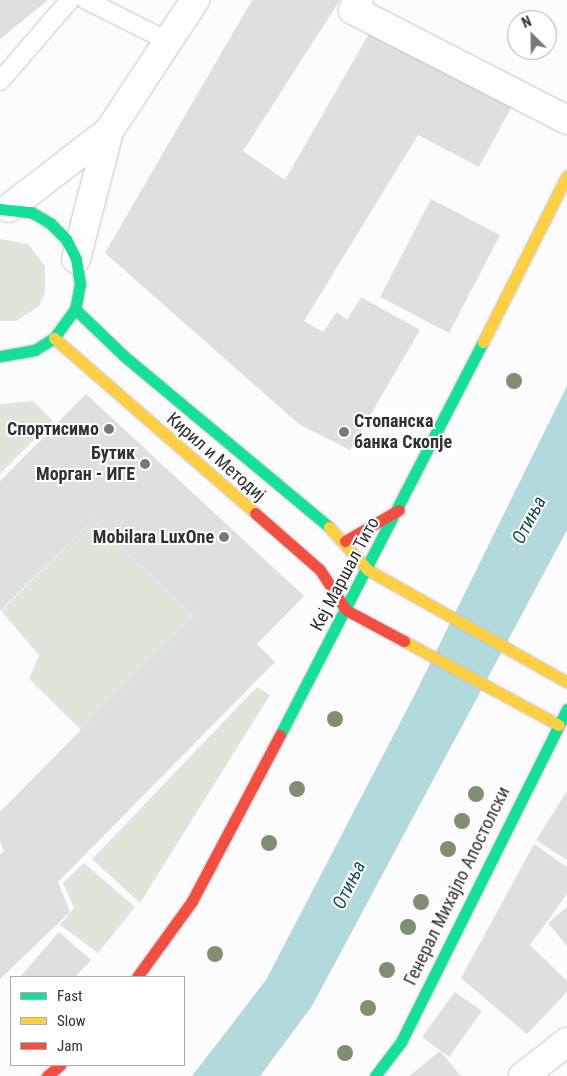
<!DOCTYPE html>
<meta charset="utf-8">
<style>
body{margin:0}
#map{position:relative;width:567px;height:1076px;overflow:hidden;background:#fcfbfe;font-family:"Roboto Condensed",sans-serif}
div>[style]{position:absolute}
.green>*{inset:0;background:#dee6da}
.water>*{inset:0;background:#b2d9dc}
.building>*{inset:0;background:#e0dfe0}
.roads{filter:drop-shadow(0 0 1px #c6c6c8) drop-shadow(0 0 1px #c6c6c8)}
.lane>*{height:18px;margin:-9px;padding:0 9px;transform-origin:9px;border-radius:9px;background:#fffeff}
.street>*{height:28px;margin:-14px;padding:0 14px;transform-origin:14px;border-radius:14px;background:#fffeff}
.fast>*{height:11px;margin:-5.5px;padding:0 5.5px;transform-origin:5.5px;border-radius:5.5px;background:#16e098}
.slow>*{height:11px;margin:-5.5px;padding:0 5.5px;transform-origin:5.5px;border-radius:5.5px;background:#ffcf43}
.jam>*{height:11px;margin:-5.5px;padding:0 5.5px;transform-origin:5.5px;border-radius:5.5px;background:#f24e42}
.trees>*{width:16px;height:16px;margin:-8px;border-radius:50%;background:#7f8f72}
.dots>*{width:14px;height:14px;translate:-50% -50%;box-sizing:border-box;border:2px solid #fff;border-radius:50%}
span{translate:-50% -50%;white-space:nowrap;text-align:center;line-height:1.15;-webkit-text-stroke:4px #fff;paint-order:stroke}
.poi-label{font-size:18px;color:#313033;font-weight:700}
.left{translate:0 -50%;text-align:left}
.right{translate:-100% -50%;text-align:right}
.street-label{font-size:18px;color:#313033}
.water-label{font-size:19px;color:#1b4d50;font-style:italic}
.legend{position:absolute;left:10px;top:976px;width:175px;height:90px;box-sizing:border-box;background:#fff;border:1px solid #adacad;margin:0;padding:6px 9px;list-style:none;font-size:15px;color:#313033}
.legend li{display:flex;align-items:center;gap:10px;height:25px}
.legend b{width:25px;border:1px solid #adacad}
.north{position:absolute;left:507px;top:10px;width:50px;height:50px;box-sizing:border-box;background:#fff;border:1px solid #adacad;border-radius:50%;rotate:337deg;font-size:14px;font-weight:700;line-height:20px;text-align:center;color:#313033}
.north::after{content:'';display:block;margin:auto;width:18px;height:22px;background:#78777a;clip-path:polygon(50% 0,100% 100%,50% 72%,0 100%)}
</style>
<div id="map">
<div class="green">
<i style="clip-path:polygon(0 239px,28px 244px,45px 266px,45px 293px,39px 306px,16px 321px,0 321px)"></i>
<i style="clip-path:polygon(33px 401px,53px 421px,0 474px,0 404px)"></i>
<i style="clip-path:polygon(93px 519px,193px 616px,81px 730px,29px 679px,39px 655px,1px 611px)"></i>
<i style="clip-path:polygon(257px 687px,270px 695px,140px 903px,92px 859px)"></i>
<i style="clip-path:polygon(84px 863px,135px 907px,98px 953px,60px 925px,74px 908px,63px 883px)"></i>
</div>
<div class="water">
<i style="clip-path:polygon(567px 386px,567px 530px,312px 1006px,260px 1076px,192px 1076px,266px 980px,416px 692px)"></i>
</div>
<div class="building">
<i style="clip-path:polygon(0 0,48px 0,0 39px)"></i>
<i style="clip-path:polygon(252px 0,340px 0,243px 151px,285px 180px,371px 30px,512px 106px,479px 167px,418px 135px,304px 321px,323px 332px,337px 312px,347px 320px,361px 297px,420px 330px,350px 450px,300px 425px,105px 253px)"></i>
<i style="clip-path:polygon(431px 199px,500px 235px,449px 333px,380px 297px)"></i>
<i style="clip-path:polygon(86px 394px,304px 596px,257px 644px,275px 662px,58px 882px,70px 912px,0 979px,0 854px,4px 851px,0 842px,0 812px,193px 616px,93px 519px,0 611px,0 481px)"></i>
<i style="clip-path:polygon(567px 791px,567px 860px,536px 840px)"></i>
<i style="clip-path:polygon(534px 844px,567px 867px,567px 894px,530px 945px,567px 981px,567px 992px,527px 1034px,461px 978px)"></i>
<i style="clip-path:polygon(567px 907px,567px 946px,548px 923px)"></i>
<i style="clip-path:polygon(59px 932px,91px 960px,75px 977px,20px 977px)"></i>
<i style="clip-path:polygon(455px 992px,482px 1011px,449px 1057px,422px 1037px)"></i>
<i style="clip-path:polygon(440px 1051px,461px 1076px,409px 1076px)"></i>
</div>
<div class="roads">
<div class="lane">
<i style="left:86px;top:0;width:92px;rotate:26.6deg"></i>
<i style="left:0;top:81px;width:107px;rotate:-49.2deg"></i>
</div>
<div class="street">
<i style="left:359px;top:0;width:12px;rotate:121deg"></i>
<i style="left:353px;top:10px;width:241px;rotate:27.2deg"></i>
<i style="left:9px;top:208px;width:126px;rotate:-37.6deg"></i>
<i style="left:109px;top:131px;width:157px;rotate:-56.7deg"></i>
<i style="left:76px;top:259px;width:132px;rotate:-75.5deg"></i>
<i style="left:523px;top:1076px;width:56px;rotate:-37.7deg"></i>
</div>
<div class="fast">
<i style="left:0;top:209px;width:31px;rotate:6deg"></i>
<i style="left:31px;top:212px;width:22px;rotate:30deg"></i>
<i style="left:50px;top:223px;width:23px;rotate:45deg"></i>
<i style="left:66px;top:239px;width:22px;rotate:63deg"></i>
<i style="left:76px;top:259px;width:25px;rotate:81deg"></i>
<i style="left:80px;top:284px;width:25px;rotate:101deg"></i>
<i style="left:75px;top:309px;width:36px;rotate:126deg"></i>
<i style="left:54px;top:338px;width:22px;rotate:148deg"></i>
<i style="left:35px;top:350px;width:36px;rotate:170deg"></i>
<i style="left:75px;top:309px;width:68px;rotate:43.8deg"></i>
<i style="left:124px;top:356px;width:267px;rotate:39.8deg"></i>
<i style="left:280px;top:735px;width:442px;rotate:-62.7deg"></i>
<i style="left:375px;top:1076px;width:43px;rotate:-52.6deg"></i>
<i style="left:401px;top:1042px;width:372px;rotate:-63.5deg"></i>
</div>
<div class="slow">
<i style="left:54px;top:338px;width:267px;rotate:41deg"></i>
<i style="left:483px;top:342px;width:186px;rotate:-63.2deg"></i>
<i style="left:329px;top:527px;width:58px;rotate:47.8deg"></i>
<i style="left:368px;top:570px;width:228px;rotate:29.4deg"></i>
<i style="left:404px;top:641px;width:176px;rotate:28.5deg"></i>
</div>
<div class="jam">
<i style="left:255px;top:513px;width:86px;rotate:41.2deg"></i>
<i style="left:320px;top:570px;width:48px;rotate:57deg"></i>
<i style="left:346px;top:610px;width:66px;rotate:28.1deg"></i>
<i style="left:345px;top:541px;width:62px;rotate:-29.9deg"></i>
<i style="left:137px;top:977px;width:94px;rotate:-54.1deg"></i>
<i style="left:192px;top:901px;width:188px;rotate:-62.1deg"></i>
<i style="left:47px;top:1076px;width:17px;rotate:-40deg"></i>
</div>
</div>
<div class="trees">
<i style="left:514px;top:381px"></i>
<i style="left:335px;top:719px"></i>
<i style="left:297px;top:789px"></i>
<i style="left:476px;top:794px"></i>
<i style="left:462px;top:821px"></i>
<i style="left:269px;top:843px"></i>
<i style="left:448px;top:849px"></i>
<i style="left:421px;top:902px"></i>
<i style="left:408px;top:927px"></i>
<i style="left:215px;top:954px"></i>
<i style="left:387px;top:970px"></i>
<i style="left:368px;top:1008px"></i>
<i style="left:345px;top:1053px"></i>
</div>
<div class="dots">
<i style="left:109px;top:429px;background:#78777a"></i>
<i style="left:344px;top:432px;background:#78777a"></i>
<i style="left:145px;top:464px;background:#78777a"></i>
<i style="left:224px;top:537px;background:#78777a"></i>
</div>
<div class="poi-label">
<span class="left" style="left:354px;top:432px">Стопанска<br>банка Скопје</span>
<span class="right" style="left:99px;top:429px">Спортисимо</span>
<span class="right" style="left:135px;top:464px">Бутик<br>Морган - ИГЕ</span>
<span class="right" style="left:214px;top:537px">Mobilara LuxOne</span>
</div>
<div class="street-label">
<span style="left:216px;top:457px;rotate:41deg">Кирил и Методиј</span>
<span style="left:345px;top:574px;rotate:-62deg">Кеј Маршал Тито</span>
<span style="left:457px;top:886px;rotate:-64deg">Генерал Михајло Апостолски</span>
</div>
<div class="water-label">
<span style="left:529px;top:520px;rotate:-62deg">Отиња</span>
<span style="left:349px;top:885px;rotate:-64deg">Отиња</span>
</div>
<ul class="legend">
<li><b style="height:6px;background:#16e098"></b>Fast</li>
<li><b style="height:6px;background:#ffcf43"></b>Slow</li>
<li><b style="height:6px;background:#f24e42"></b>Jam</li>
</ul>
<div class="north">N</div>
</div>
